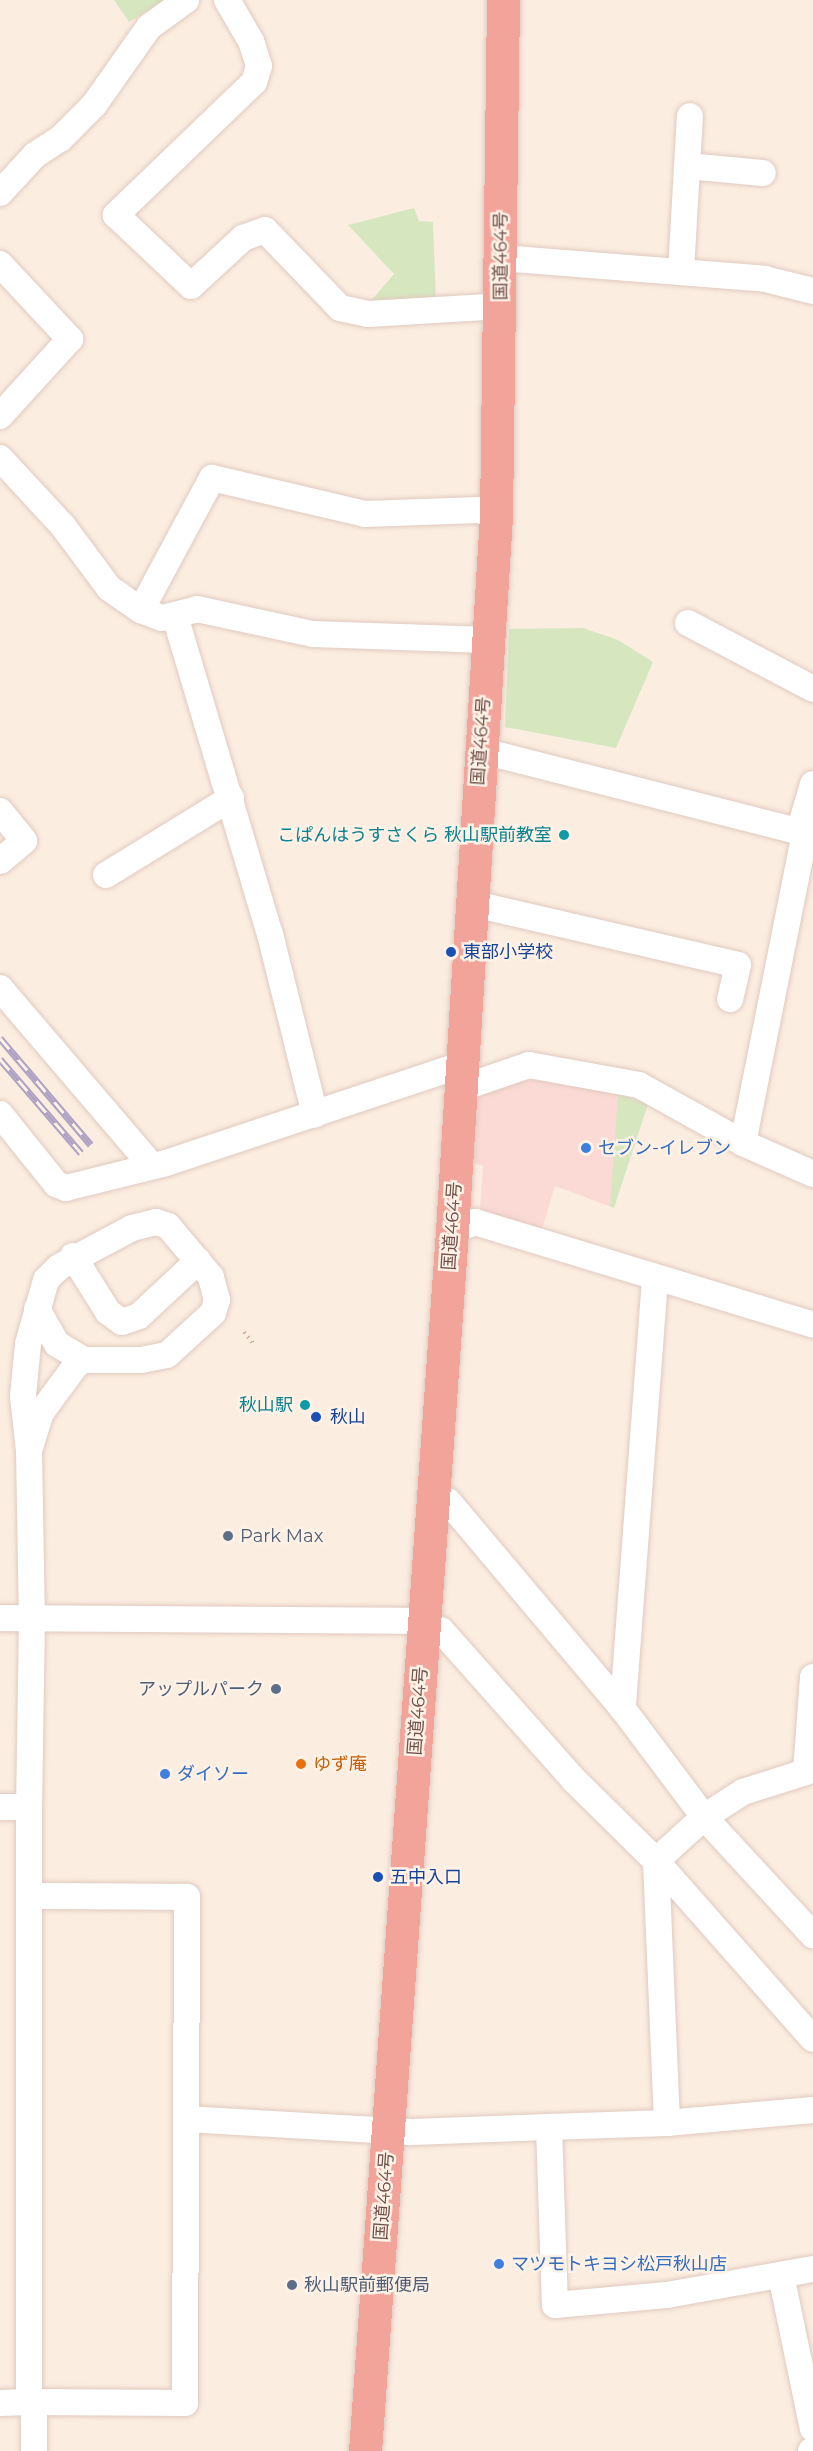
<!DOCTYPE html>
<meta charset="utf-8">
<style>
body{margin:0}
#map{position:relative;width:813px;height:2451px;overflow:hidden;background:#fbede0;font-family:Montserrat,"Noto Sans JP",sans-serif}
div>[style]{position:absolute}
.commercial>*{inset:0;background:#fbdad5}
.green>*{inset:0;background:#d6e7c0}
.path>*{height:4px;margin-top:-2px;transform-origin:0;background:repeating-linear-gradient(90deg,#d3aa9d 0 1.5px,transparent 0 6px)}
.roads{filter:drop-shadow(0 0 2px #e0cac0) drop-shadow(0 0 2px #e0cac0)}
.minor>*{height:26px;margin:-13px;padding:0 13px;transform-origin:13px;border-radius:13px;background:#fff}
.highway>*{height:33px;margin:-16.5px;padding:0 16.5px;transform-origin:16.5px;border-radius:16.5px;background:#f2a49a}
.rail>*{height:7px;margin-top:-3.5px;transform-origin:0;background:repeating-linear-gradient(90deg,#fef1e6 0 14px,#aea1c2 0 28px);box-sizing:border-box;border-block:2px solid #aea1c2}
.dots>*{width:16px;height:16px;translate:-50% -50%;box-sizing:border-box;border:3px solid #fef1e6;border-radius:50%}
span{translate:-50% -50%;white-space:nowrap;text-align:center;line-height:1.15;-webkit-text-stroke:5px #fef1e6;paint-order:stroke}
.street-label{font-size:18px;color:#705149}
.culture-label{font-size:18px;color:#0d838f}
.right{translate:-100% -50%;text-align:right}
.transit-label{font-size:18px;color:#164399}
.left{translate:0 -50%;text-align:left}
.shop-label{font-size:18px;color:#366cbe}
.service-label{font-size:18px;color:#4e5e75}
.food-label{font-size:18px;color:#c56008}
</style>
<div id="map">
<div class="commercial">
<i style="clip-path:polygon(535px 1080px,618px 1094px,614px 1208px,555px 1186px,539px 1239px,489px 1222px,480px 1209px,483px 1166px,473px 1163px,475px 1098px,502px 1083px)"></i>
</div>
<div class="green">
<i style="clip-path:polygon(114px 0,164px 0,129px 22px)"></i>
<i style="clip-path:polygon(414px 208px,419px 221px,433px 222px,436px 300px,369px 303px,394px 274px,348px 225px)"></i>
<i style="clip-path:polygon(583px 628px,618px 640px,653px 662px,616px 748px,505px 727px,509px 629px)"></i>
<i style="clip-path:polygon(618px 1094px,648px 1104px,614px 1208px,610px 1206px)"></i>
</div>
<div class="path">
<i style="left:244px;top:1332px;width:14px;rotate:51deg"></i>
</div>
<div class="roads">
<div class="minor">
<i style="left:227px;top:0;width:48px;rotate:59.7deg"></i>
<i style="left:251px;top:41px;width:26px;rotate:72deg"></i>
<i style="left:259px;top:66px;width:17px;rotate:107deg"></i>
<i style="left:254px;top:82px;width:192px;rotate:136.1deg"></i>
<i style="left:116px;top:215px;width:103px;rotate:43.4deg"></i>
<i style="left:191px;top:286px;width:71px;rotate:-42.7deg"></i>
<i style="left:243px;top:238px;width:23px;rotate:-20deg"></i>
<i style="left:265px;top:230px;width:108px;rotate:46.1deg"></i>
<i style="left:340px;top:308px;width:29px;rotate:12deg"></i>
<i style="left:368px;top:314px;width:133px;rotate:-3.4deg"></i>
<i style="left:687px;top:166px;width:76px;rotate:5.3deg"></i>
<i style="left:0;top:193px;width:52px;rotate:-47.4deg"></i>
<i style="left:35px;top:155px;width:30px;rotate:-33deg"></i>
<i style="left:60px;top:139px;width:48px;rotate:-45deg"></i>
<i style="left:94px;top:105px;width:95px;rotate:-54.8deg"></i>
<i style="left:149px;top:27px;width:46px;rotate:-36.1deg"></i>
<i style="left:501px;top:258px;width:265px;rotate:4.5deg"></i>
<i style="left:765px;top:279px;width:49px;rotate:14deg"></i>
<i style="left:0;top:264px;width:103px;rotate:47deg"></i>
<i style="left:70px;top:339px;width:104px;rotate:132.3deg"></i>
<i style="left:681px;top:271px;width:155px;rotate:-86.7deg"></i>
<i style="left:0;top:458px;width:93px;rotate:47.2deg"></i>
<i style="left:63px;top:526px;width:77px;rotate:53.4deg"></i>
<i style="left:109px;top:588px;width:39px;rotate:35deg"></i>
<i style="left:141px;top:610px;width:22px;rotate:21deg"></i>
<i style="left:162px;top:618px;width:36px;rotate:-14deg"></i>
<i style="left:197px;top:609px;width:119px;rotate:12.2deg"></i>
<i style="left:313px;top:634px;width:175px;rotate:2deg"></i>
<i style="left:141px;top:610px;width:150px;rotate:-61.7deg"></i>
<i style="left:212px;top:478px;width:157px;rotate:13.2deg"></i>
<i style="left:365px;top:514px;width:114px;rotate:-2deg"></i>
<i style="left:479px;top:510px;width:18px;rotate:19deg"></i>
<i style="left:175px;top:616px;width:332px;rotate:73.4deg"></i>
<i style="left:270px;top:934px;width:186px;rotate:76deg"></i>
<i style="left:688px;top:623px;width:141px;rotate:27.8deg"></i>
<i style="left:479px;top:750px;width:345px;rotate:14.3deg"></i>
<i style="left:0;top:811px;width:38px;rotate:51deg"></i>
<i style="left:24px;top:841px;width:31px;rotate:140deg"></i>
<i style="left:799px;top:832px;width:50px;rotate:-73.7deg"></i>
<i style="left:106px;top:875px;width:147px;rotate:-31.6deg"></i>
<i style="left:470px;top:903px;width:275px;rotate:13deg"></i>
<i style="left:738px;top:965px;width:35px;rotate:103deg"></i>
<i style="left:0;top:988px;width:234px;rotate:49.5deg"></i>
<i style="left:459px;top:1089px;width:74px;rotate:-18.9deg"></i>
<i style="left:529px;top:1065px;width:112px;rotate:10.3deg"></i>
<i style="left:639px;top:1085px;width:119px;rotate:29.1deg"></i>
<i style="left:743px;top:1143px;width:77px;rotate:23.9deg"></i>
<i style="left:0;top:1114px;width:90px;rotate:51.3deg"></i>
<i style="left:56px;top:1184px;width:11px;rotate:22deg"></i>
<i style="left:66px;top:1188px;width:103px;rotate:-14deg"></i>
<i style="left:166px;top:1163px;width:310px;rotate:-18.4deg"></i>
<i style="left:743px;top:1143px;width:316px;rotate:-78.7deg"></i>
<i style="left:452px;top:1231px;width:25px;rotate:-21deg"></i>
<i style="left:475px;top:1222px;width:353px;rotate:16.9deg"></i>
<i style="left:73px;top:1256px;width:66px;rotate:58deg"></i>
<i style="left:108px;top:1312px;width:17px;rotate:36deg"></i>
<i style="left:122px;top:1322px;width:18px;rotate:-19deg"></i>
<i style="left:139px;top:1316px;width:81px;rotate:-43deg"></i>
<i style="left:655px;top:1279px;width:431px;rotate:94.3deg"></i>
<i style="left:623px;top:1709px;width:135px;rotate:53.1deg"></i>
<i style="left:704px;top:1817px;width:65px;rotate:137.5deg"></i>
<i style="left:656px;top:1861px;width:262px;rotate:87.6deg"></i>
<i style="left:37px;top:1309px;width:40px;rotate:60.3deg"></i>
<i style="left:57px;top:1344px;width:31px;rotate:31deg"></i>
<i style="left:29px;top:1451px;width:39px;rotate:-73deg"></i>
<i style="left:40px;top:1414px;width:61px;rotate:-53.7deg"></i>
<i style="left:76px;top:1365px;width:9px;rotate:-32deg"></i>
<i style="left:84px;top:1360px;width:57px"></i>
<i style="left:141px;top:1360px;width:26px;rotate:-11deg"></i>
<i style="left:167px;top:1355px;width:62px;rotate:-42.4deg"></i>
<i style="left:213px;top:1313px;width:14px;rotate:-73deg"></i>
<i style="left:217px;top:1300px;width:24px;rotate:-105deg"></i>
<i style="left:211px;top:1277px;width:67px;rotate:-130.1deg"></i>
<i style="left:168px;top:1226px;width:13px;rotate:-162deg"></i>
<i style="left:156px;top:1222px;width:25px;rotate:166deg"></i>
<i style="left:132px;top:1228px;width:83px;rotate:151.9deg"></i>
<i style="left:59px;top:1267px;width:18px;rotate:135deg"></i>
<i style="left:46px;top:1280px;width:66px;rotate:105.7deg"></i>
<i style="left:28px;top:1344px;width:52px;rotate:95.5deg"></i>
<i style="left:23px;top:1396px;width:55px;rotate:83.8deg"></i>
<i style="left:29px;top:1451px;width:167px;rotate:89deg"></i>
<i style="left:32px;top:1618px;width:189px;rotate:90.9deg"></i>
<i style="left:29px;top:1807px;width:595px;rotate:90deg"></i>
<i style="left:29px;top:2402px;width:156px;rotate:0.4deg"></i>
<i style="left:185px;top:2403px;width:506px;rotate:-89.77deg"></i>
<i style="left:187px;top:1897px;width:157px;rotate:-179.6deg"></i>
<i style="left:448px;top:1501px;width:272px;rotate:49.9deg"></i>
<i style="left:0;top:1618px;width:424px;rotate:0.4deg"></i>
<i style="left:441px;top:1630px;width:200px;rotate:48.4deg"></i>
<i style="left:574px;top:1780px;width:115px;rotate:44.6deg"></i>
<i style="left:656px;top:1861px;width:237px;rotate:48.6deg"></i>
<i style="left:813px;top:1677px;width:95px;rotate:94.2deg"></i>
<i style="left:806px;top:1772px;width:66px;rotate:162.4deg"></i>
<i style="left:743px;top:1792px;width:46px;rotate:147.3deg"></i>
<i style="left:704px;top:1817px;width:161px;rotate:47.3deg"></i>
<i style="left:0;top:1807px;width:29px"></i>
<i style="left:813px;top:2110px;width:147px;rotate:174.9deg"></i>
<i style="left:667px;top:2123px;width:118px;rotate:178.1deg"></i>
<i style="left:549px;top:2127px;width:178px;rotate:88.1deg"></i>
<i style="left:555px;top:2305px;width:112px;rotate:-5.1deg"></i>
<i style="left:667px;top:2295px;width:148px;rotate:-10.1deg"></i>
<i style="left:186px;top:2119px;width:225px;rotate:3.3deg"></i>
<i style="left:411px;top:2132px;width:138px;rotate:-2.1deg"></i>
<i style="left:781px;top:2275px;width:157px;rotate:78.3deg"></i>
<i style="left:34px;top:2402px;width:49px;rotate:90deg"></i>
<i style="left:0;top:2403px;width:29px;rotate:-2deg"></i>
<i style="left:811px;top:2451px;width:2px"></i>
</div>
<div class="highway">
<i style="left:365px;top:2451px;width:1223px;rotate:-85.92deg"></i>
<i style="left:452px;top:1231px;width:716px;rotate:-86.48deg"></i>
<i style="left:496px;top:516px;width:516px;rotate:-89.22deg"></i>
</div>
</div>
<div class="rail">
<i style="left:0;top:1038px;width:140px;rotate:49.6deg"></i>
<i style="left:0;top:1059px;width:124px;rotate:49.2deg"></i>
</div>
<div class="dots">
<i style="left:564px;top:835px;background:#0f9aa8"></i>
<i style="left:451px;top:952px;background:#1a4fb4"></i>
<i style="left:586px;top:1148px;background:#3f7fe0"></i>
<i style="left:305px;top:1405px;background:#0f9aa8"></i>
<i style="left:316px;top:1417px;background:#1a4fb4"></i>
<i style="left:228px;top:1536px;background:#5c6f8a"></i>
<i style="left:276px;top:1689px;background:#5c6f8a"></i>
<i style="left:301px;top:1764px;background:#e8710a"></i>
<i style="left:165px;top:1774px;background:#3f7fe0"></i>
<i style="left:378px;top:1877px;background:#1a4fb4"></i>
<i style="left:499px;top:2264px;background:#3f7fe0"></i>
<i style="left:292px;top:2285px;background:#5c6f8a"></i>
</div>
<div class="street-label">
<span style="left:501px;top:256px;rotate:-90deg">国道464号</span>
<span style="left:481px;top:741px;rotate:-86deg">国道464号</span>
<span style="left:452px;top:1226px;rotate:-86deg">国道464号</span>
<span style="left:418px;top:1711px;rotate:-86deg">国道464号</span>
<span style="left:384px;top:2196px;rotate:-86deg">国道464号</span>
</div>
<div class="culture-label">
<span class="right" style="left:552px;top:835px">こぱんはうすさくら 秋山駅前教室</span>
<span class="right" style="left:293px;top:1405px">秋山駅</span>
</div>
<div class="transit-label">
<span class="left" style="left:463px;top:952px">東部小学校</span>
<span class="left" style="left:330px;top:1417px">秋山</span>
<span class="left" style="left:390px;top:1877px">五中入口</span>
</div>
<div class="shop-label">
<span class="left" style="left:598px;top:1148px">セブン-イレブン</span>
<span class="left" style="left:177px;top:1774px">ダイソー</span>
<span class="left" style="left:511px;top:2264px">マツモトキヨシ松戸秋山店</span>
</div>
<div class="service-label">
<span class="left" style="left:240px;top:1536px">Park Max</span>
<span class="right" style="left:264px;top:1689px">アップルパーク</span>
<span class="left" style="left:304px;top:2285px">秋山駅前郵便局</span>
</div>
<div class="food-label">
<span class="left" style="left:313px;top:1764px">ゆず庵</span>
</div>
</div>
